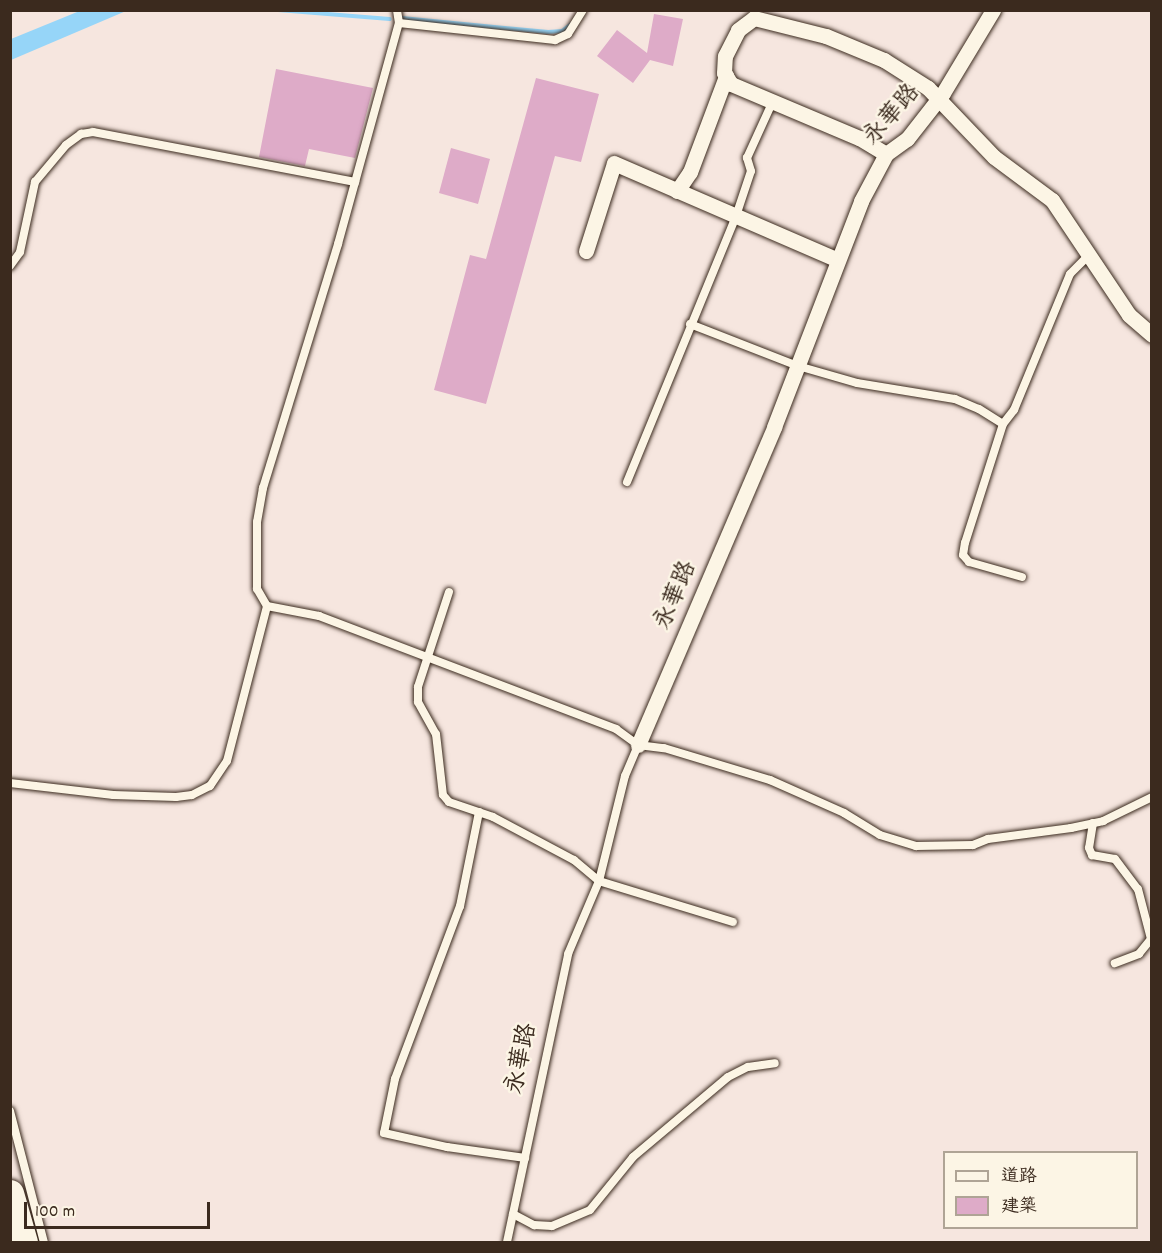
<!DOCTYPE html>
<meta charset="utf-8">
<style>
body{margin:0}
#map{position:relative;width:1162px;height:1253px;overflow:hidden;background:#f6e6df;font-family:Dekko,"LXGW WenKai TC",sans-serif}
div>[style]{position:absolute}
.water>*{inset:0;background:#96d5f8}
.stream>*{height:4px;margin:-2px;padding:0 2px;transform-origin:2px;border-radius:2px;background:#96d5f8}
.building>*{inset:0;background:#deabc8}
.roads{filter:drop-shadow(0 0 2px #3b2a1e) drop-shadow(0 0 2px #3b2a1e)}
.lane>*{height:8px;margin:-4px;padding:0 4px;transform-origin:4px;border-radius:4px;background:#fcf5e5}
.street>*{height:15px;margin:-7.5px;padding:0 7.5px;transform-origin:7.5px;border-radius:7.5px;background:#fcf5e5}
.highway>*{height:27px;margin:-13.5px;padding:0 13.5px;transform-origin:13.5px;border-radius:13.5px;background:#fcf5e5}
span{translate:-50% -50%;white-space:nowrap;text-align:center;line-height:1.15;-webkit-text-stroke:5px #fcf5e5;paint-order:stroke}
.street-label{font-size:24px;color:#3b2a1e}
.frame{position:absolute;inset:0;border:12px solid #3b2a1e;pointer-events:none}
.legend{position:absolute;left:943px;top:1151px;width:195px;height:78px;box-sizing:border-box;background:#fcf5e5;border:2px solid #afa495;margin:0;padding:8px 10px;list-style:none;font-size:18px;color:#3b2a1e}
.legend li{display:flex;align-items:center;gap:12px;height:30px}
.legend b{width:30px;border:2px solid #afa495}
.scale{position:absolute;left:24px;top:1202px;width:186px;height:27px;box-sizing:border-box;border:3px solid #3b2a1e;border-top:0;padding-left:8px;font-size:18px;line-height:21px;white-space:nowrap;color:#3b2a1e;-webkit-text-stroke:4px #fcf5e5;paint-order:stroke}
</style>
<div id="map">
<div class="water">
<i style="clip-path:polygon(82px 10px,126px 11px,11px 60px,11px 39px)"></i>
</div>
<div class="stream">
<i style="left:278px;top:10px;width:112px;rotate:4.6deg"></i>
<i style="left:402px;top:18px;width:147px;rotate:5.5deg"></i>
<i style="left:548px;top:32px;width:14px;rotate:-4deg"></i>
<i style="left:562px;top:31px;width:11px;rotate:-38deg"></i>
</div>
<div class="building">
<i style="clip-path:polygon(654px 14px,683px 19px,673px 66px,650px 60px,633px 83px,597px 56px,617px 30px,647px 53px)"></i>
<i style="clip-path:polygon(276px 69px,373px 88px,355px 158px,309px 149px,305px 166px,259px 157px)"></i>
<i style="clip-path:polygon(536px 78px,599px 94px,581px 162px,555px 156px,486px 404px,434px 390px,470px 255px,486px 259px)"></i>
<i style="clip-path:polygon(451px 148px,490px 159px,478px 204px,439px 193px)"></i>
</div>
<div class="roads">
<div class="lane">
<i style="left:399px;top:23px;width:157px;rotate:6.2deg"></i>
<i style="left:555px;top:40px;width:14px;rotate:-25deg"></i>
<i style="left:568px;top:34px;width:28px;rotate:-58deg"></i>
<i style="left:10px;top:266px;width:17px;rotate:-54deg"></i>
<i style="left:20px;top:252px;width:72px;rotate:-77.9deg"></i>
<i style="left:35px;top:182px;width:48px;rotate:-50deg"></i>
<i style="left:66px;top:145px;width:19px;rotate:-36deg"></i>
<i style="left:81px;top:134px;width:12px;rotate:-9deg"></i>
<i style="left:93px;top:132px;width:267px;rotate:10.8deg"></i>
<i style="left:690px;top:324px;width:116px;rotate:21.3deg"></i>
<i style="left:798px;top:366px;width:61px;rotate:16.1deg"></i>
<i style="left:857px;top:383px;width:99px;rotate:9.3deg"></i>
<i style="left:955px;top:399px;width:26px;rotate:23deg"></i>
<i style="left:979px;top:409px;width:28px;rotate:32deg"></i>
<i style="left:627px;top:482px;width:287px;rotate:-67.7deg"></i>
<i style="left:736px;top:216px;width:47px;rotate:-71.6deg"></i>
<i style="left:751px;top:171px;width:14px;rotate:-107deg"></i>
<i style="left:747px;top:158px;width:63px;rotate:-65.5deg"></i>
<i style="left:1022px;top:577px;width:55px;rotate:-164.2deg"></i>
<i style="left:969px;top:562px;width:9px;rotate:-131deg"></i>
<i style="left:963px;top:555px;width:12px;rotate:-81deg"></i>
<i style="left:965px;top:543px;width:125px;rotate:-72.3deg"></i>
<i style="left:1003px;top:424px;width:18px;rotate:-52deg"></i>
<i style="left:1014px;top:410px;width:147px;rotate:-67.6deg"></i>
<i style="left:1070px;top:274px;width:27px;rotate:-45deg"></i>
<i style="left:449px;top:592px;width:100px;rotate:108.1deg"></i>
<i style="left:418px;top:687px;width:15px;rotate:90deg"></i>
<i style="left:418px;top:702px;width:37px;rotate:61deg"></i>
<i style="left:436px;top:734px;width:61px;rotate:83.5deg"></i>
<i style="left:443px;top:795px;width:9px;rotate:49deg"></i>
<i style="left:449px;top:802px;width:46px;rotate:18.8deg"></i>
<i style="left:493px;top:817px;width:92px;rotate:28deg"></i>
<i style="left:574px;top:860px;width:33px;rotate:40deg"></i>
<i style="left:599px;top:881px;width:140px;rotate:17deg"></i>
<i style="left:267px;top:606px;width:53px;rotate:10.9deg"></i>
<i style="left:319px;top:616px;width:318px;rotate:20.8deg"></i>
<i style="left:616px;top:729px;width:27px;rotate:36deg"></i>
<i style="left:638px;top:745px;width:26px;rotate:7deg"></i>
<i style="left:664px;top:748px;width:111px;rotate:16.8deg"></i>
<i style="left:770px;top:780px;width:81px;rotate:24deg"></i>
<i style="left:844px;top:813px;width:42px;rotate:31.4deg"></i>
<i style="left:880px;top:835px;width:38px;rotate:17deg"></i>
<i style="left:916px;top:846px;width:57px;rotate:-1deg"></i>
<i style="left:973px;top:845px;width:16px;rotate:-22deg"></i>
<i style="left:988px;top:839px;width:84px;rotate:-7.5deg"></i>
<i style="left:1071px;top:828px;width:33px;rotate:-12deg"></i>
<i style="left:1103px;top:821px;width:55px;rotate:-26.1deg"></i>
<i style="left:10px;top:783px;width:104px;rotate:6.6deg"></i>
<i style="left:113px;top:795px;width:63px;rotate:1.8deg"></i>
<i style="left:176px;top:797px;width:16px;rotate:-7deg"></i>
<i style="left:192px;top:795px;width:20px;rotate:-27deg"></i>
<i style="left:210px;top:786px;width:30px;rotate:-56deg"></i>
<i style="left:227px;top:761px;width:160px;rotate:-75.5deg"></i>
<i style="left:267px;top:606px;width:20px;rotate:-120deg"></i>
<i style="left:257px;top:589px;width:67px;rotate:-90deg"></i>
<i style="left:257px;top:522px;width:35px;rotate:-80deg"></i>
<i style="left:263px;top:488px;width:255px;rotate:-72.9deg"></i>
<i style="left:338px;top:244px;width:229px;rotate:-74.6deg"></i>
<i style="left:399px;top:23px;width:13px;rotate:-99deg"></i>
<i style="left:479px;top:812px;width:96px;rotate:101.4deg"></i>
<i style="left:460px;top:906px;width:185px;rotate:110.6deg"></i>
<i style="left:395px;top:1079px;width:55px;rotate:101.5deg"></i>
<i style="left:384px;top:1133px;width:65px;rotate:12.5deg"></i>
<i style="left:447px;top:1147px;width:79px;rotate:8deg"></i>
<i style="left:1093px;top:823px;width:25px;rotate:99deg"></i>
<i style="left:1089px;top:848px;width:8px;rotate:67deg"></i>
<i style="left:1092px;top:855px;width:23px;rotate:10deg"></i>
<i style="left:1115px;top:859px;width:38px;rotate:53deg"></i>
<i style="left:1138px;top:889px;width:52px;rotate:75.4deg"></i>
<i style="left:1151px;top:939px;width:19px;rotate:129deg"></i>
<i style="left:1139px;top:954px;width:26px;rotate:159deg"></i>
<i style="left:10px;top:1111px;width:135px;rotate:75.5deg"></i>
<i style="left:513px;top:1214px;width:24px;rotate:28deg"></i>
<i style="left:534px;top:1225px;width:18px;rotate:3deg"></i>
<i style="left:552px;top:1226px;width:41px;rotate:-22.8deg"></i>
<i style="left:590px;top:1210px;width:68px;rotate:-50.9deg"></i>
<i style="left:633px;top:1157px;width:124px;rotate:-40.1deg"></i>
<i style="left:728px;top:1077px;width:22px;rotate:-27deg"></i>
<i style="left:748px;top:1067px;width:27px;rotate:-8deg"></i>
<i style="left:507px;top:1242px;width:294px;rotate:-78deg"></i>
<i style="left:568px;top:954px;width:79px;rotate:-67deg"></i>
<i style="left:599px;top:881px;width:108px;rotate:-76.1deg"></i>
<i style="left:625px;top:776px;width:34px;rotate:-67deg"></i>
</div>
<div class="street">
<i style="left:886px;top:154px;width:31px;rotate:-149deg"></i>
<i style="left:859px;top:138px;width:139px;rotate:-157.1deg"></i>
<i style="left:731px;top:84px;width:13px;rotate:-122deg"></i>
<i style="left:724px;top:73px;width:17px;rotate:-87deg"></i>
<i style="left:725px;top:56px;width:29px;rotate:-63deg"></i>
<i style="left:738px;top:30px;width:20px;rotate:-37deg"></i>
<i style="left:754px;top:18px;width:74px;rotate:14deg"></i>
<i style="left:826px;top:36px;width:63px;rotate:22.5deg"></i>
<i style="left:884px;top:60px;width:52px;rotate:32.5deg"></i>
<i style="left:928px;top:88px;width:95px;rotate:46.3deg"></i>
<i style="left:994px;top:157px;width:72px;rotate:36.6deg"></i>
<i style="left:1052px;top:200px;width:138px;rotate:56.2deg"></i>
<i style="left:1129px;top:315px;width:30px;rotate:41deg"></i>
<i style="left:677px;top:191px;width:23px;rotate:-56deg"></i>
<i style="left:690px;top:172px;width:103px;rotate:-69.4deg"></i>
<i style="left:586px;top:251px;width:92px;rotate:-72.3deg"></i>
<i style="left:614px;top:163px;width:242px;rotate:23.4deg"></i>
<i style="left:638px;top:745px;width:346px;rotate:-66.8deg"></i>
<i style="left:774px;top:427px;width:242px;rotate:-68.9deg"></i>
<i style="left:861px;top:201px;width:53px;rotate:-62deg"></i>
<i style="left:886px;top:154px;width:26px;rotate:-36deg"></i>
<i style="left:907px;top:139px;width:58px;rotate:-52deg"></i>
<i style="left:943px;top:93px;width:97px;rotate:-58.9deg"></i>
</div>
<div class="highway">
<i style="left:10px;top:1193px;width:51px;rotate:74.1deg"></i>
</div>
</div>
<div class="street-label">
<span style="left:893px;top:116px;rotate:-49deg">永華路</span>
<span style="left:677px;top:596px;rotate:-67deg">永華路</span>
<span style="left:523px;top:1059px;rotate:-78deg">永華路</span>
</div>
<div class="frame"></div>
<ul class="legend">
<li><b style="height:8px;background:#fcf5e5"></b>道路</li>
<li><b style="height:16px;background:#deabc8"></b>建築</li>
</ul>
<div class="scale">100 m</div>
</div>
